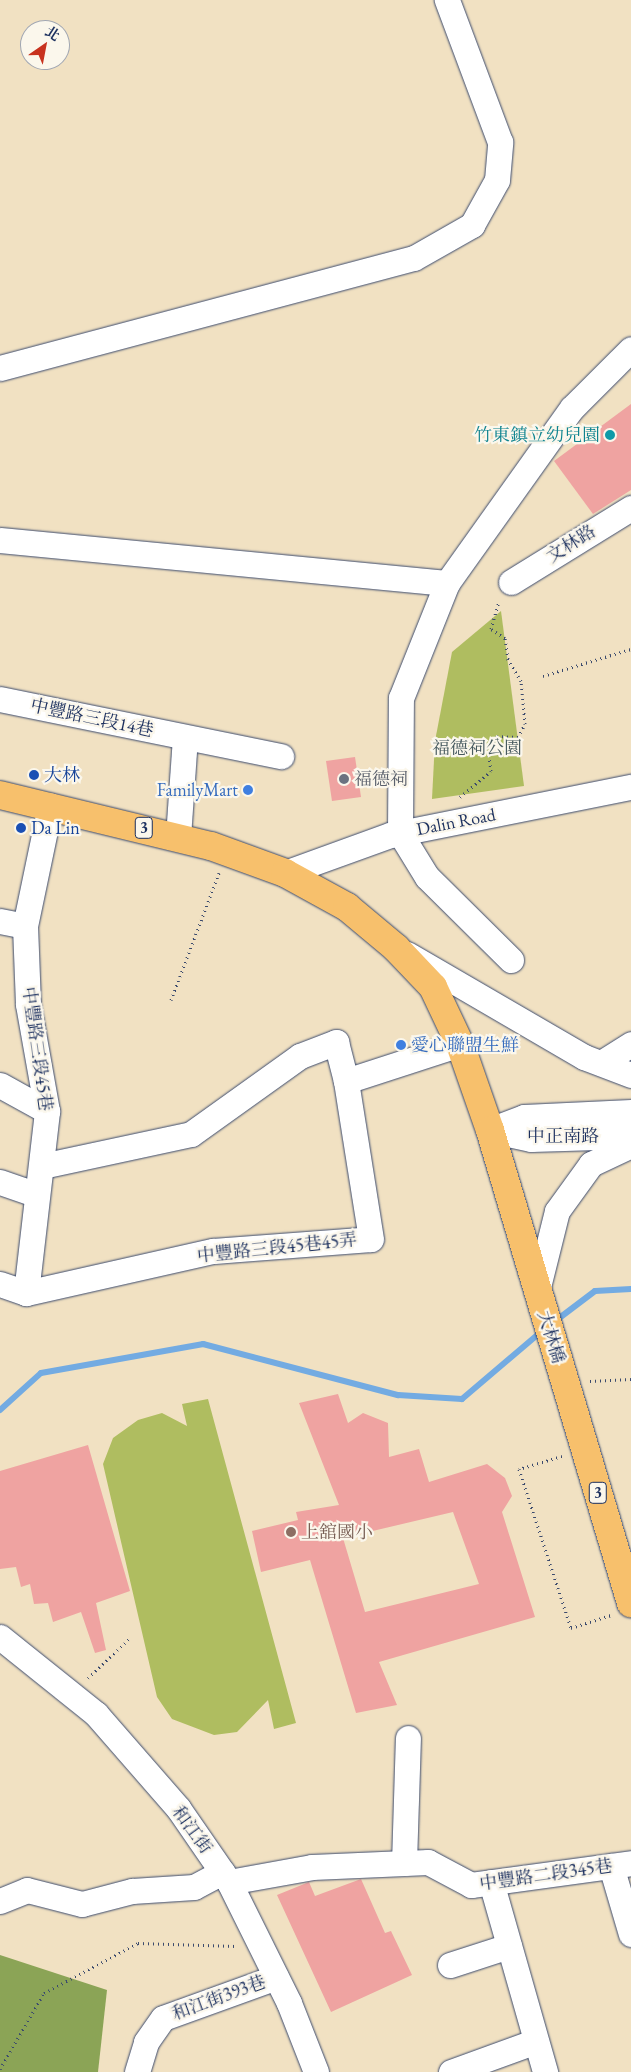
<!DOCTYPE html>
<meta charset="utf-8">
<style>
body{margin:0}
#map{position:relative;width:631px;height:2072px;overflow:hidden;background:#f1e1c2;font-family:"EB Garamond","Noto Serif TC",serif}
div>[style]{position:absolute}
.green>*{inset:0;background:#afbd60}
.forest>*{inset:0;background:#8ba456}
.stream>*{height:6px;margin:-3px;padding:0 3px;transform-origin:3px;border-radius:3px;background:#73abe2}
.building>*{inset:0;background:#efa3a1}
.path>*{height:3px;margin-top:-1.5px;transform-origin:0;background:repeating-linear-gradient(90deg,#3b4a6d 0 1px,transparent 0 5px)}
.roads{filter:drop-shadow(0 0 1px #3b4a6d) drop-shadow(0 0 1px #3b4a6d)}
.minor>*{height:25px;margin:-12.5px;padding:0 12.5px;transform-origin:12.5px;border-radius:12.5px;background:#fff}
.major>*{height:28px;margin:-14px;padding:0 14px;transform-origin:14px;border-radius:14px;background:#f7c06c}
.dots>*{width:14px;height:14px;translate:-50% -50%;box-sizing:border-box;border:2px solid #fbf7ec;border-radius:50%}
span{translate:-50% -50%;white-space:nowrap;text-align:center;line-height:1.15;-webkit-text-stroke:4.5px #fbf7ec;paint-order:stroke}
.shield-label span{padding:1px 4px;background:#fbf7ec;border:1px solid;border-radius:4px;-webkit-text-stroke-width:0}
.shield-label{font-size:16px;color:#1b2f5e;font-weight:700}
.culture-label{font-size:18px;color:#0d838f}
.right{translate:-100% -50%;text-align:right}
.street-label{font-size:18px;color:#1b2f5e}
.park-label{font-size:18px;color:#475a5f}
.transit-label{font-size:18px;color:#164399}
.left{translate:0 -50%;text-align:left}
.worship-label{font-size:18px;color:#5b616d}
.shop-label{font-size:18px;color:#366cbe}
.education-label{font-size:18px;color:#785e54}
.north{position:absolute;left:20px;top:20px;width:50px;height:50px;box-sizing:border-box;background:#fbf7ec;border:1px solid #a1a7b3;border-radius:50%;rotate:33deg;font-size:14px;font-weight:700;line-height:20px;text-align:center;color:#1b2f5e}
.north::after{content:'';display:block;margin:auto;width:18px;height:22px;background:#c8321e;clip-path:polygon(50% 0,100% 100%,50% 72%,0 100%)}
</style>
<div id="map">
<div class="green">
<i style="clip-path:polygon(501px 611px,524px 786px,432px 799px,435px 741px,452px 652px)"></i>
<i style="clip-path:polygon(208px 1399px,296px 1723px,274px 1729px,268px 1700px,237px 1732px,214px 1735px,172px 1719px,157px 1697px,103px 1464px,113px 1438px,138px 1420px,162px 1413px,187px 1426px,182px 1404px)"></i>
</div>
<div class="forest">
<i style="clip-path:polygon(0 1955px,107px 1990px,98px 2072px,0 2072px)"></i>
</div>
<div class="stream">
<i style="left:554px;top:1322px;width:51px;rotate:-37.1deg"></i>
<i style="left:595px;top:1291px;width:36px;rotate:-3deg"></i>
<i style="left:0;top:1410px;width:55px;rotate:-42.1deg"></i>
<i style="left:41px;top:1373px;width:165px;rotate:-10.1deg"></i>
<i style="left:203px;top:1344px;width:202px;rotate:14.7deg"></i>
<i style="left:398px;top:1395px;width:64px;rotate:3.6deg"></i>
<i style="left:462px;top:1399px;width:105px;rotate:-40.4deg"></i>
</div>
<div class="building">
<i style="clip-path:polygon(631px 404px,631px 490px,593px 514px,554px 461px)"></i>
<i style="clip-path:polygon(355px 757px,361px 797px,332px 801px,326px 761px)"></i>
<i style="clip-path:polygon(evenodd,338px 1394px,348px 1423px,363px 1413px,388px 1423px,389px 1457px,419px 1449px,429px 1482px,487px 1464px,505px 1478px,512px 1496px,502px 1512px,535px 1617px,379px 1662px,397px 1705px,356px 1713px,310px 1560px,261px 1572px,252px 1531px,298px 1520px,296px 1512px,339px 1505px,299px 1403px,338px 1394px,453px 1512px,479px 1584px,365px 1612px,343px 1538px,453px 1512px)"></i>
<i style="clip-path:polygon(88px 1445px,130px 1591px,96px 1603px,106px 1650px,95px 1653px,81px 1612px,53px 1622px,48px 1603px,34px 1604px,30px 1584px,21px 1587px,16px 1567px,0 1569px,0 1471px)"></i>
<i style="clip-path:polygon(361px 1879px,385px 1933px,391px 1931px,412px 1975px,331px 2012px,277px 1895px,309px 1882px,315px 1896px)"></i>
</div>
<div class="path">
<i style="left:543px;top:676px;width:92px;rotate:-17.1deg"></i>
<i style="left:460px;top:797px;width:40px;rotate:-40deg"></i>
<i style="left:491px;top:771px;width:21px;rotate:-98deg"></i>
<i style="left:488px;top:750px;width:17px;rotate:-57deg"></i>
<i style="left:497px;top:736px;width:21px;rotate:3deg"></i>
<i style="left:518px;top:737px;width:15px;rotate:-62deg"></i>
<i style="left:525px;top:724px;width:43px;rotate:-95.3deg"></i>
<i style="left:521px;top:681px;width:26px;rotate:-121deg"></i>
<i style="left:508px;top:659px;width:21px;rotate:-98deg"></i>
<i style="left:505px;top:638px;width:17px;rotate:-147deg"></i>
<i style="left:491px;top:629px;width:29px;rotate:-74deg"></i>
<i style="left:171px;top:1000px;width:136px;rotate:-69.3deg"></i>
<i style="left:590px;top:1381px;width:41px;rotate:-2.8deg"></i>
<i style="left:562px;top:1456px;width:45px;rotate:163.2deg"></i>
<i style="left:519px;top:1469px;width:167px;rotate:71.9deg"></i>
<i style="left:571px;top:1628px;width:42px;rotate:-18deg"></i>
<i style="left:88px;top:1678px;width:58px;rotate:-43.6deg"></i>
<i style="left:0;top:2069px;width:88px;rotate:-59.9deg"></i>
<i style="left:44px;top:1993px;width:106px;rotate:-28deg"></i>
<i style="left:138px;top:1943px;width:98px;rotate:1.8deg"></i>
</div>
<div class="roads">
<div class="minor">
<i style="left:0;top:368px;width:428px;rotate:-14.9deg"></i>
<i style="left:414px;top:258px;width:67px;rotate:-29.6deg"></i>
<i style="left:472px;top:225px;width:51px;rotate:-60.9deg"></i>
<i style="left:497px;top:180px;width:38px;rotate:-85deg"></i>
<i style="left:500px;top:142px;width:152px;rotate:-110.5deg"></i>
<i style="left:0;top:540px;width:449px;rotate:5.5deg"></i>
<i style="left:511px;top:582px;width:141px;rotate:-31.7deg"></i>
<i style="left:0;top:699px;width:287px;rotate:11.5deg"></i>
<i style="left:178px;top:837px;width:99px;rotate:-86deg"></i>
<i style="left:285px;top:873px;width:112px;rotate:-19.9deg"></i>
<i style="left:390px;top:835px;width:246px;rotate:-11.3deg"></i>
<i style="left:0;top:921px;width:25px;rotate:11deg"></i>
<i style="left:407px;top:954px;width:205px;rotate:30.2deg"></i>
<i style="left:584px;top:1057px;width:50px;rotate:21deg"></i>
<i style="left:511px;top:960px;width:118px;rotate:-135.3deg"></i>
<i style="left:427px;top:877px;width:52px;rotate:-121.5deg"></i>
<i style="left:400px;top:833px;width:135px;rotate:-89.6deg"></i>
<i style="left:401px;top:698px;width:124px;rotate:-68.2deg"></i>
<i style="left:447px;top:583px;width:215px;rotate:-54.5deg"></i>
<i style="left:572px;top:408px;width:83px;rotate:-45deg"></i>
<i style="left:601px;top:1063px;width:36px;rotate:-32deg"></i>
<i style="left:0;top:1085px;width:54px;rotate:29deg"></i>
<i style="left:490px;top:1130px;width:36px;rotate:-21deg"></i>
<i style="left:524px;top:1117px;width:107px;rotate:-2.7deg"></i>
<i style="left:490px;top:1130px;width:42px;rotate:12.4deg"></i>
<i style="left:531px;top:1139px;width:100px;rotate:-1.7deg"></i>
<i style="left:42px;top:1166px;width:152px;rotate:-12.1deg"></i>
<i style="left:191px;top:1134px;width:134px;rotate:-35.6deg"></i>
<i style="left:300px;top:1056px;width:39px;rotate:-21deg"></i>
<i style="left:336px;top:1042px;width:40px;rotate:75.6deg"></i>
<i style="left:0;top:1182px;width:39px;rotate:19deg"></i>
<i style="left:0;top:1284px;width:28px;rotate:19deg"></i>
<i style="left:537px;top:1291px;width:82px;rotate:-76deg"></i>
<i style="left:557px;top:1211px;width:58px;rotate:-54.1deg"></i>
<i style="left:591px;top:1164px;width:44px;rotate:-25.4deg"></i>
<i style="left:26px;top:1293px;width:192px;rotate:-12.7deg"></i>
<i style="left:213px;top:1251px;width:158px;rotate:-4.3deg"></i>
<i style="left:371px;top:1239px;width:160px;rotate:-99deg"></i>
<i style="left:346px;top:1081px;width:120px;rotate:-18deg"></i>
<i style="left:26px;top:1293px;width:183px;rotate:-83.4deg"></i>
<i style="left:47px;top:1111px;width:109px;rotate:-100.1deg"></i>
<i style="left:28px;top:1004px;width:78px;rotate:-92.2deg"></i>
<i style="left:25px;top:926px;width:123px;rotate:-78.2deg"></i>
<i style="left:0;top:1637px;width:123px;rotate:38.7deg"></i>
<i style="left:96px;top:1714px;width:125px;rotate:48.9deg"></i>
<i style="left:178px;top:1808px;width:90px;rotate:55.4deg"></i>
<i style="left:229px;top:1882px;width:135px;rotate:63.6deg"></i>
<i style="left:289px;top:2003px;width:74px;rotate:68.6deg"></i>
<i style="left:404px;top:1863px;width:125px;rotate:-88.2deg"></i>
<i style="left:611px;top:1866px;width:71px;rotate:73.6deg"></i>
<i style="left:229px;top:1882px;width:84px;rotate:-10.2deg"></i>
<i style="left:312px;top:1867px;width:116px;rotate:-2.5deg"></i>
<i style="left:428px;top:1862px;width:49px;rotate:28.1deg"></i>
<i style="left:471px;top:1885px;width:162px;rotate:-7.8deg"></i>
<i style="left:491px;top:1882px;width:198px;rotate:74.1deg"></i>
<i style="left:0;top:1901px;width:29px;rotate:-22deg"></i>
<i style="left:27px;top:1890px;width:57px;rotate:14.3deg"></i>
<i style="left:82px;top:1904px;width:52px;rotate:-14.6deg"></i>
<i style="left:132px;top:1891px;width:62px;rotate:-3.7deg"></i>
<i style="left:194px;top:1887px;width:32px;rotate:-28deg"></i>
<i style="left:450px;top:1965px;width:62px;rotate:-17.9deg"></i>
<i style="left:137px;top:2072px;width:31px;rotate:-73deg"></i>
<i style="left:146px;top:2042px;width:29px;rotate:-55deg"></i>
<i style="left:163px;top:2018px;width:120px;rotate:-19.9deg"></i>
<i style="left:451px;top:2072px;width:90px;rotate:-20deg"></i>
</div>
<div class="major">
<i style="left:0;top:795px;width:217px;rotate:13.6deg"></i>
<i style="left:211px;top:846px;width:79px;rotate:20deg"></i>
<i style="left:285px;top:873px;width:71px;rotate:28.7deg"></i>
<i style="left:347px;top:907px;width:64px;rotate:39.9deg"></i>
<i style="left:396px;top:948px;width:54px;rotate:46.5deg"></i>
<i style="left:433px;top:987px;width:63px;rotate:64.7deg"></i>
<i style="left:460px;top:1044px;width:91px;rotate:70.8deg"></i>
<i style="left:490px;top:1130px;width:494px;rotate:73.4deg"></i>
</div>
</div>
<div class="dots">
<i style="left:610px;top:435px;background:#0f9aa8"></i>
<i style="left:34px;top:775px;background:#1a4fb4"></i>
<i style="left:344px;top:779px;background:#6b7280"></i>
<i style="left:248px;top:790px;background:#3f7fe0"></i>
<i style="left:21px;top:828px;background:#1a4fb4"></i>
<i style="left:401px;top:1045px;background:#3f7fe0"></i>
<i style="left:291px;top:1532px;background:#8d6e63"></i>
</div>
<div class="shield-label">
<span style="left:144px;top:828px">3</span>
<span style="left:598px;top:1493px">3</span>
</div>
<div class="culture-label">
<span class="right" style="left:600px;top:435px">竹東鎮立幼兒園</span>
</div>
<div class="street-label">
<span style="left:571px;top:544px;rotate:-32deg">文林路</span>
<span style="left:92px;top:718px;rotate:12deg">中豐路三段14巷</span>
<span style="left:456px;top:822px;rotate:-11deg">Dalin Road</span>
<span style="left:37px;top:1049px;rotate:82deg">中豐路三段45巷</span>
<span style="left:563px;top:1136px">中正南路</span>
<span style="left:277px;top:1248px;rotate:-6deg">中豐路三段45巷45弄</span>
<span style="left:551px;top:1337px;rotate:73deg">大林橋</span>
<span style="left:192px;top:1830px;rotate:54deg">和江街</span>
<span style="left:546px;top:1875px;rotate:-8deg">中豐路二段345巷</span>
<span style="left:219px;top:1998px;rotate:-20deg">和江街393巷</span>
</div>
<div class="park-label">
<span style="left:477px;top:748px">福德祠公園</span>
</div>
<div class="transit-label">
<span class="left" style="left:44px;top:775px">大林</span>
<span class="left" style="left:31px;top:828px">Da Lin</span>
</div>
<div class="worship-label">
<span class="left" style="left:354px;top:779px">福德祠</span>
</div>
<div class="shop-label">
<span class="right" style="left:238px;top:790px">FamilyMart</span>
<span class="left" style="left:411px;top:1045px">愛心聯盟生鮮</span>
</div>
<div class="education-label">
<span class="left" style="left:301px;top:1532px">上舘國小</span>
</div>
<div class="north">北</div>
</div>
